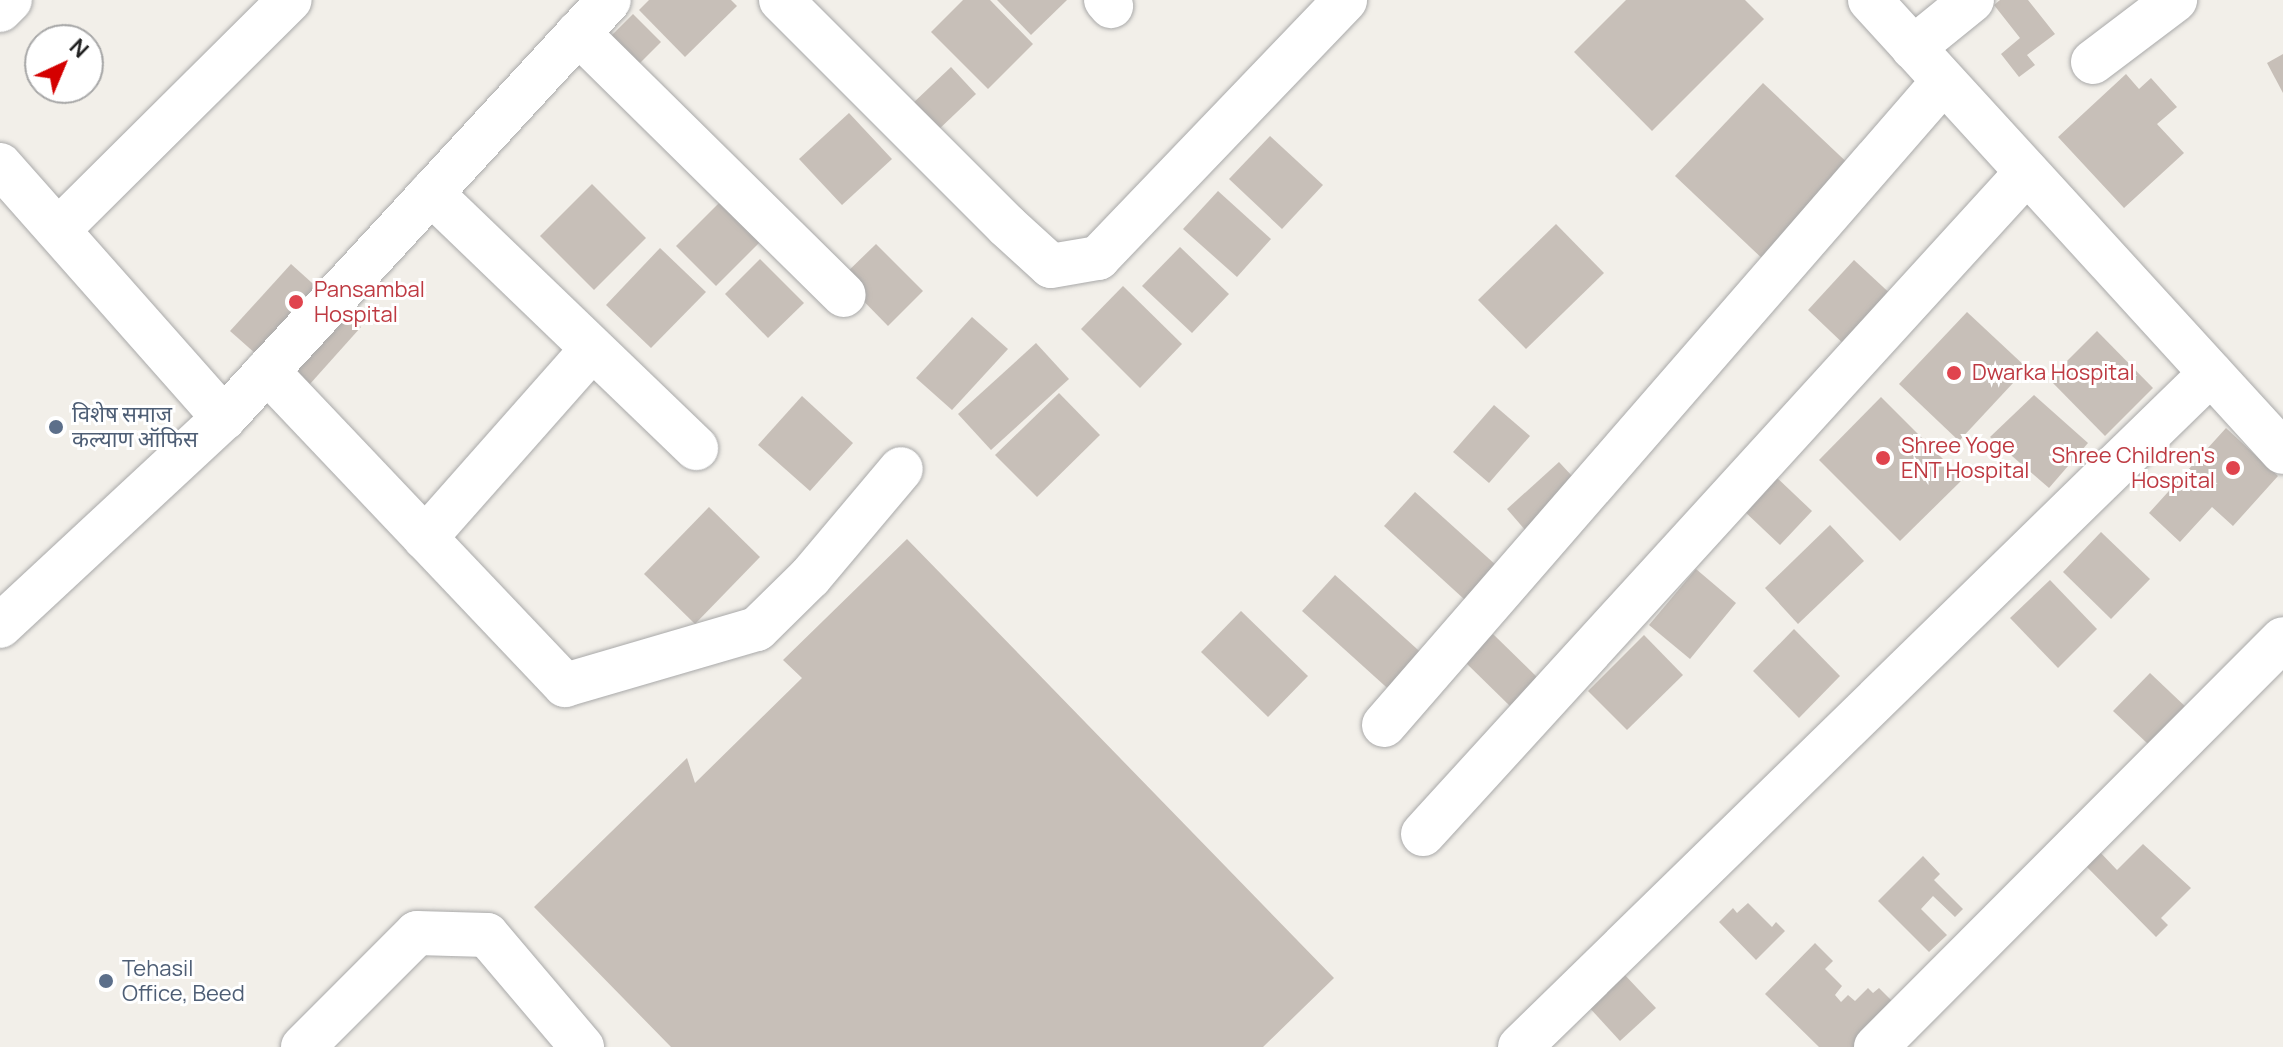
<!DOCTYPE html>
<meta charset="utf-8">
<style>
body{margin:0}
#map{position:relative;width:2283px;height:1047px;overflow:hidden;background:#f2efe9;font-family:Manrope,"Noto Sans Devanagari",sans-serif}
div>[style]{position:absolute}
.building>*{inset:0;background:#c7bfb8}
.roads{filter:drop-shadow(0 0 2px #a9a9a9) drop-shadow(0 0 2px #a9a9a9)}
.minor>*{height:44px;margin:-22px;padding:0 22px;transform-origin:22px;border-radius:22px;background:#fff}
.dots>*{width:22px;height:22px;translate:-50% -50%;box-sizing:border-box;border:4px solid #fff;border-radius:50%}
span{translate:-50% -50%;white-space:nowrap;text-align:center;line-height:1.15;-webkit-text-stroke:6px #fff;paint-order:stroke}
.health-label{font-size:22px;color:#be3a42}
.left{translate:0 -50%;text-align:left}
.right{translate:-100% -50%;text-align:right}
.service-label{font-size:22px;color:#4e5e75}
.north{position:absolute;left:24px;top:24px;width:80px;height:80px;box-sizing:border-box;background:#fff;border:2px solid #a7a7a7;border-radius:50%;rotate:44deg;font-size:22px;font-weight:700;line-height:32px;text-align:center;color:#222}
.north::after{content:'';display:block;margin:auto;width:28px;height:36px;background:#d40000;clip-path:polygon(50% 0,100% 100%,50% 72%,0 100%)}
</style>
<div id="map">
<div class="building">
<i style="clip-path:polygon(649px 0,731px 0,737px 6px,685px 57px,639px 10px)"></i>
<i style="clip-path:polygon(963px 0,990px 0,1033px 44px,988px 89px,931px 32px)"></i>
<i style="clip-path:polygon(997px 0,1067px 0,1031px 35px)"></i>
<i style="clip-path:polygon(1626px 0,1745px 0,1764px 19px,1652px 131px,1574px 52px)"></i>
<i style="clip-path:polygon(2000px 0,2028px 0,2055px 34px,2027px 55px,2035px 65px,2019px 77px,2001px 54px,2020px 38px,1994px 5px)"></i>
<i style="clip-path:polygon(633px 14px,661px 42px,637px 66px,609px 38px)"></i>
<i style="clip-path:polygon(2283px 54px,2283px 93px,2267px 63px)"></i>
<i style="clip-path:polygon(951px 67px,976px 94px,936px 132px,911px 105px)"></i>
<i style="clip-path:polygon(2126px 74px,2139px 89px,2151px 78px,2177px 107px,2157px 124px,2184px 153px,2124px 208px,2058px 137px)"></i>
<i style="clip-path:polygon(1763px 83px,1855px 170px,1768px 264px,1675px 176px)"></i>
<i style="clip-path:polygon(849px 113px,892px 159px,842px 205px,799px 159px)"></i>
<i style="clip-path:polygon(1270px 136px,1323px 185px,1282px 229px,1229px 179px)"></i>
<i style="clip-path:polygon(592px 184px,646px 238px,594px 290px,540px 236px)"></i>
<i style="clip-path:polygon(1218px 191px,1271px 239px,1237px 277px,1183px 229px)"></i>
<i style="clip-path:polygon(724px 198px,764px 238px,716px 286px,676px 246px)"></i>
<i style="clip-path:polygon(1556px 224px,1604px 273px,1526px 349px,1478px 300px)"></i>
<i style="clip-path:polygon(876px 244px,923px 291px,888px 326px,841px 278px)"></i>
<i style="clip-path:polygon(1180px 247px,1229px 294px,1192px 333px,1142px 286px)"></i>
<i style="clip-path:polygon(660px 248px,706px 292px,651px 348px,606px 305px)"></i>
<i style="clip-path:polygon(760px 259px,804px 303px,768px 338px,725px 294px)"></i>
<i style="clip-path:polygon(1854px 260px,1896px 299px,1849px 349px,1808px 310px)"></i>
<i style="clip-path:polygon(291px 264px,361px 327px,301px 394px,230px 331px)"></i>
<i style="clip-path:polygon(1123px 286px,1182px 344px,1140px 388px,1081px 329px)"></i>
<i style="clip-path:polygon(1967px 312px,2027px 368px,1959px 441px,1899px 384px)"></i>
<i style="clip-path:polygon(972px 317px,1008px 349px,952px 410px,916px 378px)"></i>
<i style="clip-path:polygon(2097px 331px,2153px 388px,2105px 436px,2049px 379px)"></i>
<i style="clip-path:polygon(1036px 343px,1069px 379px,991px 450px,958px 414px)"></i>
<i style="clip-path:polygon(1059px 393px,1100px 435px,1037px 497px,995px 455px)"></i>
<i style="clip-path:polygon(2034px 395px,2088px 443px,2049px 488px,1990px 437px)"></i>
<i style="clip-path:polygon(802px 396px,853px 443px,810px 491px,758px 445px)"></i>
<i style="clip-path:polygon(1881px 397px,1963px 479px,1900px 541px,1819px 460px)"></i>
<i style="clip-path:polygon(1494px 405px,1530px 436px,1489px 483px,1453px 452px)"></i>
<i style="clip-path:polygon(2226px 428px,2278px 476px,2233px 526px,2212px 507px,2180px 542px,2149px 513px)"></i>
<i style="clip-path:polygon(1559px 462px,1586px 491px,1533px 539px,1507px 509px)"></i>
<i style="clip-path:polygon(1775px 476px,1812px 511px,1780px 545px,1743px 510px)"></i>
<i style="clip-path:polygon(1415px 492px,1507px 575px,1476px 610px,1384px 526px)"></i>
<i style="clip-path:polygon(709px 507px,760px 557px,695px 624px,644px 574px)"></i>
<i style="clip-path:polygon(1830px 525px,1864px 561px,1798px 624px,1765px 588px)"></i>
<i style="clip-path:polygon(2101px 532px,2150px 579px,2111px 619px,2063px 572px)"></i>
<i style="clip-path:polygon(907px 539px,1334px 978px,1263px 1047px,671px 1047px,534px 907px,687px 758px,695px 783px,802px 678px,783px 660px)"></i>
<i style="clip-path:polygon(1696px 569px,1736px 603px,1690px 659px,1649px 625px)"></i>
<i style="clip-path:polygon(1335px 575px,1427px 658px,1395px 695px,1302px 611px)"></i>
<i style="clip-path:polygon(2050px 580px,2097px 629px,2058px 668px,2010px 618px)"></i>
<i style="clip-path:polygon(1241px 611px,1308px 676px,1268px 717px,1201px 652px)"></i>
<i style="clip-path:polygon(1794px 629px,1840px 676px,1799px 718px,1753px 671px)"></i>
<i style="clip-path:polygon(1493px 634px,1540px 680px,1512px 708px,1465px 662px)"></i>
<i style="clip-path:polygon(1644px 635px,1683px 675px,1627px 730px,1588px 691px)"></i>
<i style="clip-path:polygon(2150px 673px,2189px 710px,2148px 744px,2113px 711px)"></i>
<i style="clip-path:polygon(2143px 844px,2191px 888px,2161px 918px,2168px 925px,2156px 937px,2084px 864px,2098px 850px,2117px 870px)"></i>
<i style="clip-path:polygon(1923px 856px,1940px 874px,1934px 880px,1963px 909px,1955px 917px,1933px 896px,1921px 909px,1947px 935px,1929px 952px,1878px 901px)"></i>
<i style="clip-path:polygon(1748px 903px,1772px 927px,1776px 922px,1785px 931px,1756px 960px,1719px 922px,1733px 908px,1737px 913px)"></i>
<i style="clip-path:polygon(1815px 943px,1833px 961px,1825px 969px,1842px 986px,1835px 995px,1841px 1002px,1848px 995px,1855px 1001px,1868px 988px,1873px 993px,1879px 988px,1898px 1007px,1863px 1047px,1819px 1047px,1765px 994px)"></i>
<i style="clip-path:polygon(1623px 973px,1656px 1008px,1620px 1041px,1587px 1005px)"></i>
</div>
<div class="roads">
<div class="minor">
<i style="left:781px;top:0;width:320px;rotate:45deg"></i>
<i style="left:1007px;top:226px;width:59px;rotate:42.3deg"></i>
<i style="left:1051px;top:266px;width:48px;rotate:-9.7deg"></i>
<i style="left:1098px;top:258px;width:357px;rotate:-46.2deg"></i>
<i style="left:1106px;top:0;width:8px;rotate:50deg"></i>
<i style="left:1870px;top:0;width:612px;rotate:47.58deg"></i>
<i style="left:0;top:10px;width:14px;rotate:-45deg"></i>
<i style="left:578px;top:33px;width:373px;rotate:44.6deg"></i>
<i style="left:1913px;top:48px;width:76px;rotate:-39.1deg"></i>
<i style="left:2093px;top:62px;width:103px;rotate:-37.1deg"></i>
<i style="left:0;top:165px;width:338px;rotate:48.5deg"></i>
<i style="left:431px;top:193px;width:368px;rotate:43.9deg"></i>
<i style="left:59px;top:229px;width:325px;rotate:-44.8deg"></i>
<i style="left:267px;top:371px;width:433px;rotate:46.5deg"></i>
<i style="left:565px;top:685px;width:200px;rotate:-16.3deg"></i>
<i style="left:757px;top:629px;width:74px;rotate:-44.5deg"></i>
<i style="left:810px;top:577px;width:141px;rotate:-49.9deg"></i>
<i style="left:425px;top:538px;width:252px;rotate:-48.5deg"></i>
<i style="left:0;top:626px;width:306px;rotate:-42.9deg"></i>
<i style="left:224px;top:418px;width:568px;rotate:-47.35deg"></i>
<i style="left:1384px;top:725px;width:852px;rotate:-49deg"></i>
<i style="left:1423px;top:834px;width:896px;rotate:-47.62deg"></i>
<i style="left:303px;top:1047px;width:161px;rotate:-45deg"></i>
<i style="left:417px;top:933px;width:70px;rotate:1.6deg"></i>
<i style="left:487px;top:935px;width:147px;rotate:49.7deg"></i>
<i style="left:1520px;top:1047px;width:965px;rotate:-44.29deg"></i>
<i style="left:1876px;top:1047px;width:576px;rotate:-45.07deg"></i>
</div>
</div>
<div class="dots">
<i style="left:296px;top:302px;background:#e0444e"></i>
<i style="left:1954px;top:373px;background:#e0444e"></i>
<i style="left:56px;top:427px;background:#5c6f8a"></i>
<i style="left:1883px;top:458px;background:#e0444e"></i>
<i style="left:2233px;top:468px;background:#e0444e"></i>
<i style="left:106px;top:981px;background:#5c6f8a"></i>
</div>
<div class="health-label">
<span class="left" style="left:314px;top:302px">Pansambal<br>Hospital</span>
<span class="left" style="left:1972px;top:373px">Dwarka Hospital</span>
<span class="left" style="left:1901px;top:458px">Shree Yoge<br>ENT Hospital</span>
<span class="right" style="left:2215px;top:468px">Shree Children's<br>Hospital</span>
</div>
<div class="service-label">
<span class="left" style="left:72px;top:427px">विशेष समाज<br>कल्याण ऑफिस</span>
<span class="left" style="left:122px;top:981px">Tehasil<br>Office, Beed</span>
</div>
<div class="north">N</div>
</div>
